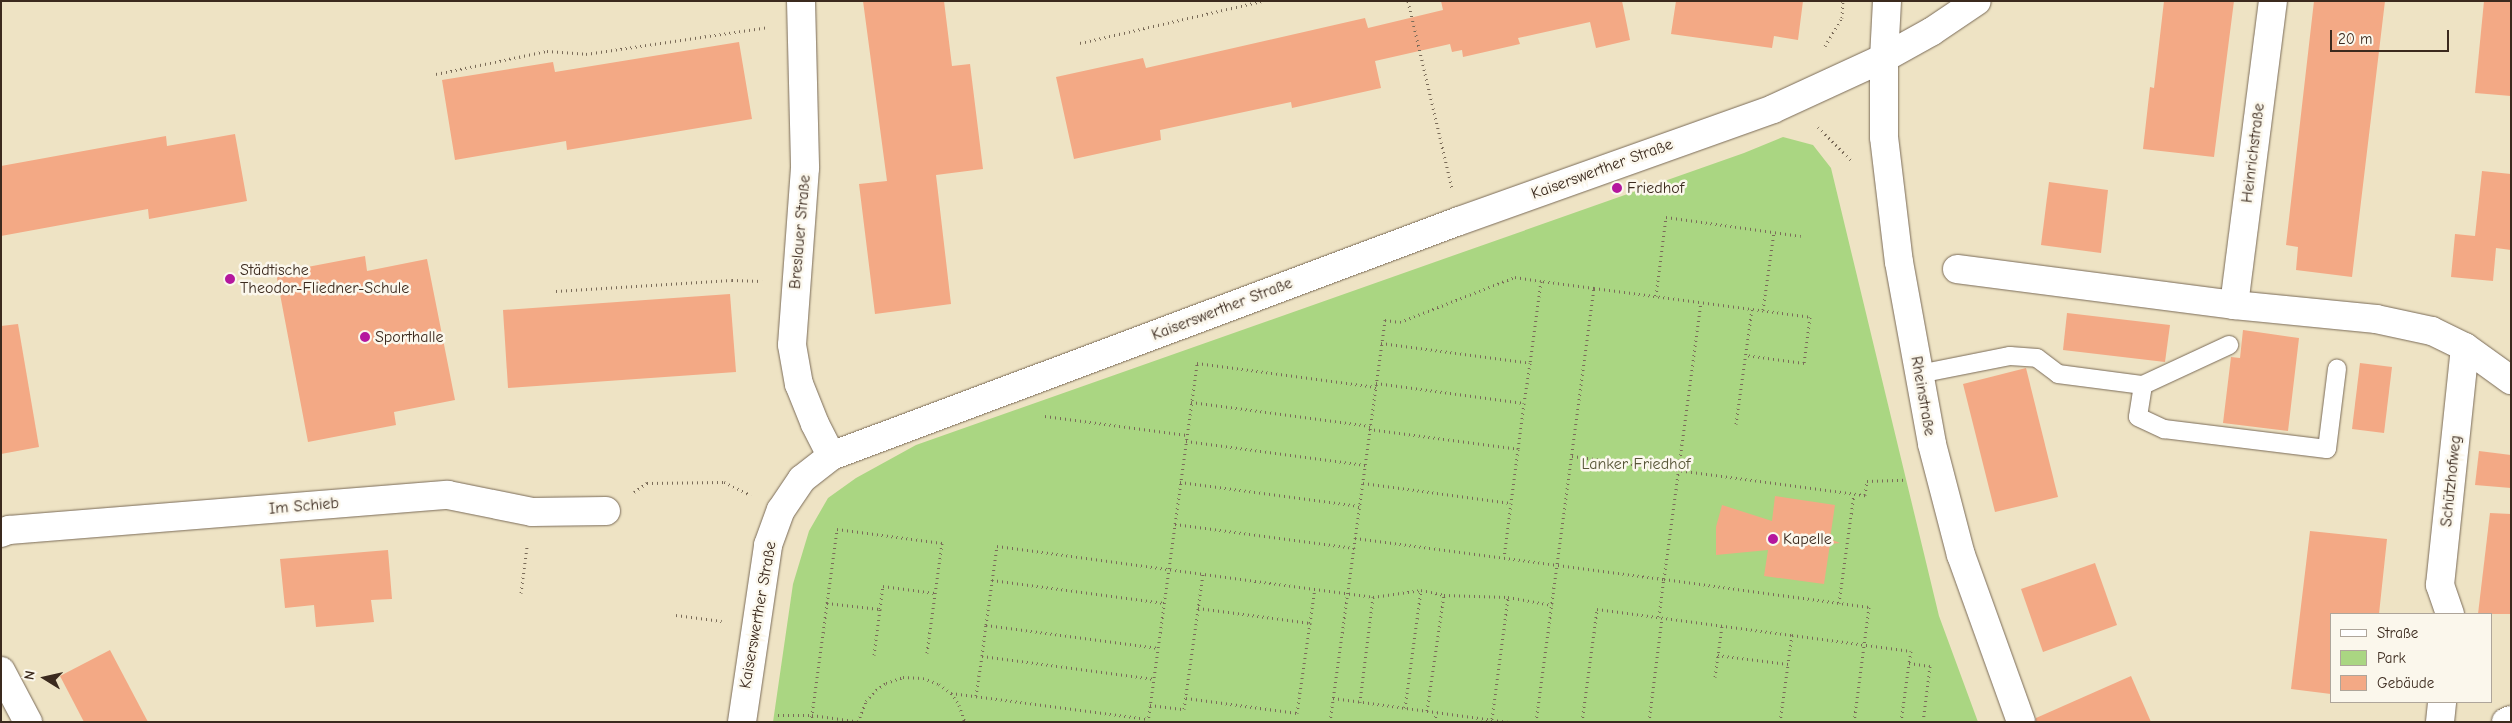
<!DOCTYPE html>
<meta charset="utf-8">
<style>
body{margin:0}
#map{position:relative;width:2512px;height:723px;overflow:hidden;background:#eee3c4;font-family:"Comic Neue",sans-serif}
div>[style]{position:absolute}
.green>*{inset:0;background:#aad682}
.building>*{inset:0;background:#f3a985}
.path>*{height:3px;margin-top:-1.5px;transform-origin:0;background:repeating-linear-gradient(90deg,#7a6b58 0 1px,transparent 0 5px)}
.roads{filter:drop-shadow(0 0 1px #7a6b58) drop-shadow(0 0 1px #7a6b58)}
.service>*{height:18px;margin:-9px;padding:0 9px;transform-origin:9px;border-radius:9px;background:#fff}
.minor>*{height:28px;margin:-14px;padding:0 14px;transform-origin:14px;border-radius:14px;background:#fff}
.tertiary>*{height:28px;margin:-14px;padding:0 14px;transform-origin:14px;border-radius:14px;background:#fff}
.dots>*{width:14px;height:14px;translate:-50% -50%;box-sizing:border-box;border:2px solid #fbf7ec;border-radius:50%}
span{translate:-50% -50%;white-space:nowrap;text-align:center;line-height:1.15;-webkit-text-stroke:5px #fbf7ec;paint-order:stroke}
.street-label{font-size:16px;color:#3b2a1e}
.poi-label{font-size:16px;color:#3b2a1e}
.left{translate:0 -50%;text-align:left}
.park-label{font-size:16px;color:#575537}
.frame{position:absolute;inset:0;border:2px solid #3b2a1e;pointer-events:none}
.legend{position:absolute;left:2330px;top:613px;width:162px;height:90px;box-sizing:border-box;background:#fbf7ec;border:1px solid #aea59a;margin:0;padding:6px 9px;list-style:none;font-size:15px;color:#3b2a1e}
.legend li{display:flex;align-items:center;gap:10px;height:25px}
.legend b{width:25px;border:1px solid #aea59a}
.north{position:absolute;left:20px;top:653px;width:50px;height:50px;-webkit-text-stroke:4px #fbf7ec;paint-order:stroke;rotate:280deg;font-size:14px;font-weight:700;line-height:20px;text-align:center;color:#3b2a1e}
.north::after{content:'';display:block;margin:auto;width:18px;height:22px;background:#3b2a1e;clip-path:polygon(50% 0,100% 100%,50% 72%,0 100%)}
.scale{position:absolute;left:2330px;top:30px;width:119px;height:22px;box-sizing:border-box;border:2px solid #3b2a1e;border-top:0;padding-left:6px;font-size:15px;line-height:18px;white-space:nowrap;color:#3b2a1e;-webkit-text-stroke:4px #fbf7ec;paint-order:stroke}
</style>
<div id="map">
<div class="green">
<i style="clip-path:polygon(1783px 137px,1813px 145px,1831px 168px,1939px 616px,1978px 722px,773px 722px,793px 584px,809px 531px,828px 498px,856px 478px,916px 445px,1744px 153px)"></i>
</div>
<div class="building">
<i style="clip-path:polygon(863px 1px,944px 1px,952px 66px,970px 64px,983px 169px,936px 175px,951px 304px,875px 314px,859px 184px,887px 181px)"></i>
<i style="clip-path:polygon(1441px 1px,1622px 1px,1630px 40px,1596px 48px,1590px 22px,1518px 38px,1520px 44px,1463px 57px,1462px 50px,1452px 52px,1450px 44px,1375px 61px,1381px 88px,1292px 108px,1291px 102px,1160px 130px,1161px 140px,1074px 159px,1056px 77px,1143px 58px,1146px 68px,1365px 18px,1368px 28px,1443px 10px)"></i>
<i style="clip-path:polygon(1676px 1px,1803px 1px,1798px 40px,1774px 36px,1772px 48px,1671px 34px)"></i>
<i style="clip-path:polygon(2164px 1px,2234px 1px,2214px 157px,2143px 149px,2150px 87px,2154px 88px)"></i>
<i style="clip-path:polygon(2314px 1px,2385px 1px,2352px 277px,2296px 270px,2298px 247px,2286px 245px)"></i>
<i style="clip-path:polygon(2484px 1px,2511px 1px,2511px 96px,2475px 93px)"></i>
<i style="clip-path:polygon(739px 42px,752px 119px,567px 150px,566px 141px,455px 160px,442px 80px,553px 62px,555px 72px)"></i>
<i style="clip-path:polygon(235px 134px,247px 201px,149px 219px,148px 209px,1px 236px,1px 166px,166px 136px,167px 146px)"></i>
<i style="clip-path:polygon(2482px 171px,2511px 174px,2511px 250px,2496px 248px,2493px 281px,2451px 277px,2455px 234px,2475px 236px)"></i>
<i style="clip-path:polygon(2049px 182px,2108px 190px,2101px 253px,2041px 245px)"></i>
<i style="clip-path:polygon(365px 256px,367px 271px,427px 259px,455px 400px,394px 412px,396px 425px,308px 442px,276px 273px)"></i>
<i style="clip-path:polygon(730px 294px,736px 372px,508px 388px,503px 310px)"></i>
<i style="clip-path:polygon(2067px 313px,2170px 325px,2165px 362px,2063px 350px)"></i>
<i style="clip-path:polygon(18px 324px,39px 447px,1px 454px,1px 326px)"></i>
<i style="clip-path:polygon(2243px 330px,2299px 338px,2288px 431px,2223px 423px,2231px 357px,2240px 358px)"></i>
<i style="clip-path:polygon(2360px 363px,2392px 367px,2384px 433px,2352px 429px)"></i>
<i style="clip-path:polygon(2026px 368px,2058px 497px,1995px 512px,1963px 384px)"></i>
<i style="clip-path:polygon(2479px 451px,2511px 455px,2511px 488px,2475px 485px)"></i>
<i style="clip-path:polygon(1775px 496px,1835px 505px,1830px 539px,1840px 543px,1830px 544px,1824px 584px,1764px 576px,1768px 550px,1716px 555px,1716px 527px,1722px 505px,1772px 521px)"></i>
<i style="clip-path:polygon(2490px 513px,2511px 514px,2511px 614px,2478px 614px)"></i>
<i style="clip-path:polygon(2310px 531px,2387px 539px,2379px 614px,2331px 614px,2331px 694px,2291px 689px)"></i>
<i style="clip-path:polygon(388px 550px,392px 599px,371px 600px,374px 622px,316px 627px,314px 605px,285px 608px,280px 559px)"></i>
<i style="clip-path:polygon(2095px 563px,2117px 625px,2043px 652px,2021px 589px)"></i>
<i style="clip-path:polygon(110px 650px,148px 722px,84px 722px,60px 676px)"></i>
<i style="clip-path:polygon(2131px 676px,2151px 722px,2036px 722px,2036px 718px)"></i>
</div>
<div class="path">
<i style="left:1408px;top:1px;width:192px;rotate:76.8deg"></i>
<i style="left:1080px;top:43px;width:187px;rotate:-13deg"></i>
<i style="left:1825px;top:46px;width:33px;rotate:-59deg"></i>
<i style="left:1842px;top:18px;width:17px;rotate:-87deg"></i>
<i style="left:436px;top:74px;width:113px;rotate:-11.7deg"></i>
<i style="left:547px;top:51px;width:39px;rotate:4deg"></i>
<i style="left:586px;top:54px;width:184px;rotate:-8.4deg"></i>
<i style="left:1818px;top:127px;width:47px;rotate:45deg"></i>
<i style="left:1594px;top:288px;width:218px;rotate:7.6deg"></i>
<i style="left:1810px;top:317px;width:46px;rotate:97.4deg"></i>
<i style="left:1804px;top:363px;width:59px;rotate:-172.1deg"></i>
<i style="left:556px;top:291px;width:176px;rotate:-3.6deg"></i>
<i style="left:732px;top:280px;width:30px;rotate:2deg"></i>
<i style="left:1656px;top:296px;width:80px;rotate:-82.8deg"></i>
<i style="left:1666px;top:217px;width:136px;rotate:8deg"></i>
<i style="left:1763px;top:310px;width:79px;rotate:-82deg"></i>
<i style="left:1381px;top:343px;width:150px;rotate:7.6deg"></i>
<i style="left:1530px;top:363px;width:40px;rotate:98.5deg"></i>
<i style="left:1376px;top:383px;width:149px;rotate:7.7deg"></i>
<i style="left:1524px;top:403px;width:46px;rotate:97.4deg"></i>
<i style="left:1191px;top:402px;width:181px;rotate:7.6deg"></i>
<i style="left:1045px;top:416px;width:143px;rotate:7.6deg"></i>
<i style="left:1736px;top:424px;width:116px;rotate:-82.1deg"></i>
<i style="left:1369px;top:429px;width:150px;rotate:7.6deg"></i>
<i style="left:1518px;top:449px;width:54px;rotate:97.4deg"></i>
<i style="left:1186px;top:441px;width:181px;rotate:7.6deg"></i>
<i style="left:1572px;top:456px;width:296px;rotate:7.6deg"></i>
<i style="left:1865px;top:495px;width:14px;rotate:-82deg"></i>
<i style="left:1867px;top:481px;width:38px;rotate:-2deg"></i>
<i style="left:1180px;top:482px;width:181px;rotate:7.6deg"></i>
<i style="left:1363px;top:483px;width:149px;rotate:7.7deg"></i>
<i style="left:1511px;top:503px;width:55px;rotate:97.3deg"></i>
<i style="left:634px;top:492px;width:16px;rotate:-35deg"></i>
<i style="left:647px;top:483px;width:77px;rotate:-0.7deg"></i>
<i style="left:724px;top:482px;width:30px;rotate:26deg"></i>
<i style="left:1175px;top:524px;width:181px;rotate:7.6deg"></i>
<i style="left:1355px;top:538px;width:312px;rotate:7.6deg"></i>
<i style="left:1664px;top:579px;width:279px;rotate:-82.4deg"></i>
<i style="left:992px;top:580px;width:174px;rotate:7.6deg"></i>
<i style="left:521px;top:593px;width:46px;rotate:-82.6deg"></i>
<i style="left:1373px;top:597px;width:49px;rotate:-8.3deg"></i>
<i style="left:1421px;top:590px;width:24px;rotate:12deg"></i>
<i style="left:1444px;top:595px;width:64px;rotate:1.8deg"></i>
<i style="left:1508px;top:597px;width:45px;rotate:10.3deg"></i>
<i style="left:827px;top:603px;width:53px;rotate:6.5deg"></i>
<i style="left:880px;top:609px;width:23px;rotate:-83deg"></i>
<i style="left:883px;top:586px;width:52px;rotate:7.7deg"></i>
<i style="left:1839px;top:603px;width:110px;rotate:-82.2deg"></i>
<i style="left:1198px;top:608px;width:113px;rotate:7.6deg"></i>
<i style="left:1310px;top:623px;width:34px;rotate:-82deg"></i>
<i style="left:676px;top:615px;width:46px;rotate:7.4deg"></i>
<i style="left:1659px;top:617px;width:38px;rotate:-83deg"></i>
<i style="left:1664px;top:579px;width:207px;rotate:7.8deg"></i>
<i style="left:1869px;top:607px;width:116px;rotate:97.4deg"></i>
<i style="left:986px;top:625px;width:80px;rotate:-82.1deg"></i>
<i style="left:997px;top:546px;width:379px;rotate:7.7deg"></i>
<i style="left:1373px;top:597px;width:106px;rotate:97.1deg"></i>
<i style="left:1792px;top:635px;width:120px;rotate:7.7deg"></i>
<i style="left:1911px;top:651px;width:12px;rotate:99deg"></i>
<i style="left:874px;top:655px;width:46px;rotate:-82.6deg"></i>
<i style="left:982px;top:656px;width:31px;rotate:-83deg"></i>
<i style="left:986px;top:625px;width:174px;rotate:7.6deg"></i>
<i style="left:1715px;top:677px;width:51px;rotate:-82.2deg"></i>
<i style="left:951px;top:693px;width:199px;rotate:7.5deg"></i>
<i style="left:976px;top:696px;width:40px;rotate:-81.5deg"></i>
<i style="left:982px;top:656px;width:174px;rotate:7.6deg"></i>
<i style="left:1186px;top:698px;width:112px;rotate:7.7deg"></i>
<i style="left:1297px;top:713px;width:91px;rotate:-81.8deg"></i>
<i style="left:1333px;top:698px;width:177px;rotate:7.8deg"></i>
<i style="left:1150px;top:705px;width:34px;rotate:7deg"></i>
<i style="left:1184px;top:709px;width:136px;rotate:-82deg"></i>
<i style="left:1405px;top:708px;width:119px;rotate:-82.3deg"></i>
<i style="left:1427px;top:711px;width:117px;rotate:-81.7deg"></i>
<i style="left:778px;top:715px;width:34px"></i>
<i style="left:812px;top:715px;width:50px;rotate:8deg"></i>
<i style="left:1492px;top:719px;width:123px;rotate:-82.5deg"></i>
<i style="left:811px;top:722px;width:195px;rotate:-82.3deg"></i>
<i style="left:837px;top:529px;width:106px;rotate:7.6deg"></i>
<i style="left:942px;top:543px;width:111px;rotate:97.8deg"></i>
<i style="left:858px;top:722px;width:22px;rotate:-69deg"></i>
<i style="left:866px;top:701px;width:15px;rotate:-48deg"></i>
<i style="left:876px;top:690px;width:12px;rotate:-35deg"></i>
<i style="left:886px;top:683px;width:18px;rotate:-19deg"></i>
<i style="left:903px;top:677px;width:20px;rotate:3deg"></i>
<i style="left:923px;top:678px;width:17px;rotate:21deg"></i>
<i style="left:939px;top:684px;width:15px;rotate:37deg"></i>
<i style="left:951px;top:693px;width:14px;rotate:56deg"></i>
<i style="left:959px;top:705px;width:18px;rotate:71deg"></i>
<i style="left:1148px;top:722px;width:362px;rotate:-82.2deg"></i>
<i style="left:1197px;top:363px;width:181px;rotate:7.6deg"></i>
<i style="left:1330px;top:722px;width:406px;rotate:-82.2deg"></i>
<i style="left:1385px;top:320px;width:15px;rotate:8deg"></i>
<i style="left:1400px;top:322px;width:123px;rotate:-21.4deg"></i>
<i style="left:1515px;top:277px;width:26px;rotate:9deg"></i>
<i style="left:1541px;top:281px;width:83px;rotate:97.6deg"></i>
<i style="left:1435px;top:722px;width:10px;rotate:-84deg"></i>
<i style="left:1536px;top:722px;width:438px;rotate:-82.4deg"></i>
<i style="left:1594px;top:288px;width:53px;rotate:-172.5deg"></i>
<i style="left:1582px;top:722px;width:114px;rotate:-82.4deg"></i>
<i style="left:1597px;top:609px;width:197px;rotate:7.6deg"></i>
<i style="left:1792px;top:635px;width:29px;rotate:98deg"></i>
<i style="left:1788px;top:664px;width:72px;rotate:-172.8deg"></i>
<i style="left:1649px;top:722px;width:105px;rotate:-82.9deg"></i>
<i style="left:1780px;top:722px;width:59px;rotate:-82.1deg"></i>
<i style="left:1901px;top:722px;width:60px;rotate:-82.3deg"></i>
<i style="left:1909px;top:663px;width:21px;rotate:8deg"></i>
<i style="left:1930px;top:666px;width:56px;rotate:97.1deg"></i>
</div>
<div class="roads">
<div class="service">
<i style="left:1919px;top:374px;width:93px;rotate:-11.2deg"></i>
<i style="left:2010px;top:356px;width:27px;rotate:4deg"></i>
<i style="left:2037px;top:358px;width:26px;rotate:37deg"></i>
<i style="left:2058px;top:374px;width:86px;rotate:7.4deg"></i>
<i style="left:2143px;top:385px;width:95px;rotate:-24.9deg"></i>
<i style="left:2143px;top:385px;width:32px;rotate:99deg"></i>
<i style="left:2138px;top:417px;width:29px;rotate:25deg"></i>
<i style="left:2164px;top:429px;width:164px;rotate:7deg"></i>
<i style="left:2327px;top:449px;width:81px;rotate:-82.9deg"></i>
</div>
<div class="minor">
<i style="left:801px;top:1px;width:167px;rotate:88.6deg"></i>
<i style="left:805px;top:168px;width:177px;rotate:94.2deg"></i>
<i style="left:792px;top:345px;width:40px;rotate:80deg"></i>
<i style="left:799px;top:384px;width:43px;rotate:68.2deg"></i>
<i style="left:815px;top:424px;width:36px;rotate:63deg"></i>
<i style="left:1957px;top:269px;width:279px;rotate:7.4deg"></i>
<i style="left:2234px;top:305px;width:143px;rotate:5.6deg"></i>
<i style="left:2376px;top:319px;width:57px;rotate:12.1deg"></i>
<i style="left:2432px;top:331px;width:37px;rotate:26deg"></i>
<i style="left:2465px;top:347px;width:57px;rotate:35.7deg"></i>
<i style="left:2234px;top:305px;width:306px;rotate:-82.7deg"></i>
<i style="left:1px;top:533px;width:9px;rotate:-21deg"></i>
<i style="left:9px;top:530px;width:440px;rotate:-4.6deg"></i>
<i style="left:448px;top:495px;width:86px;rotate:11.4deg"></i>
<i style="left:532px;top:512px;width:74px;rotate:-0.8deg"></i>
<i style="left:2450px;top:614px;width:31px;rotate:-109deg"></i>
<i style="left:2440px;top:585px;width:239px;rotate:-84deg"></i>
<i style="left:1px;top:671px;width:58px;rotate:62.1deg"></i>
<i style="left:2440px;top:722px;width:20px;rotate:-84deg"></i>
<i style="left:2506px;top:722px;width:5px;rotate:-22deg"></i>
</div>
<div class="tertiary">
<i style="left:1887px;top:1px;width:57px;rotate:93deg"></i>
<i style="left:1884px;top:58px;width:79px;rotate:90deg"></i>
<i style="left:1884px;top:137px;width:126px;rotate:83.2deg"></i>
<i style="left:1899px;top:262px;width:185px;rotate:79.7deg"></i>
<i style="left:1932px;top:444px;width:115px;rotate:75.4deg"></i>
<i style="left:1961px;top:555px;width:177px;rotate:70.2deg"></i>
<i style="left:742px;top:722px;width:179px;rotate:-81.6deg"></i>
<i style="left:768px;top:545px;width:37px;rotate:-70deg"></i>
<i style="left:781px;top:510px;width:37px;rotate:-56deg"></i>
<i style="left:802px;top:479px;width:37px;rotate:-38deg"></i>
<i style="left:831px;top:456px;width:671px;rotate:-20.52deg"></i>
<i style="left:1459px;top:221px;width:333px;rotate:-19.6deg"></i>
<i style="left:1773px;top:109px;width:122px;rotate:-24.7deg"></i>
<i style="left:1884px;top:58px;width:54px;rotate:-29deg"></i>
<i style="left:1931px;top:32px;width:55px;rotate:-34deg"></i>
</div>
</div>
<div class="dots">
<i style="left:1617px;top:188px;background:#b5179e"></i>
<i style="left:230px;top:279px;background:#b5179e"></i>
<i style="left:365px;top:337px;background:#b5179e"></i>
<i style="left:1773px;top:539px;background:#b5179e"></i>
</div>
<div class="street-label">
<span style="left:2253px;top:153px;rotate:-83deg">Heinrichstraße</span>
<span style="left:1602px;top:169px;rotate:-20deg">Kaiserswerther Straße</span>
<span style="left:800px;top:232px;rotate:-85deg">Breslauer Straße</span>
<span style="left:1222px;top:309px;rotate:-21deg">Kaiserswerther Straße</span>
<span style="left:1923px;top:396px;rotate:80deg">Rheinstraße</span>
<span style="left:2451px;top:481px;rotate:-84deg">Schützhofweg</span>
<span style="left:304px;top:506px;rotate:-5deg">Im Schieb</span>
<span style="left:758px;top:615px;rotate:-80deg">Kaiserswerther Straße</span>
</div>
<div class="poi-label">
<span class="left" style="left:1627px;top:188px">Friedhof</span>
<span class="left" style="left:240px;top:279px">Städtische<br>Theodor-Fliedner-Schule</span>
<span class="left" style="left:375px;top:337px">Sporthalle</span>
<span class="left" style="left:1783px;top:539px">Kapelle</span>
</div>
<div class="park-label">
<span style="left:1636px;top:464px">Lanker Friedhof</span>
</div>
<div class="frame"></div>
<ul class="legend">
<li><b style="height:6px;background:#fff"></b>Straße</li>
<li><b style="height:14px;background:#aad682"></b>Park</li>
<li><b style="height:14px;background:#f3a985"></b>Gebäude</li>
</ul>
<div class="north">N</div>
<div class="scale">20 m</div>
</div>
